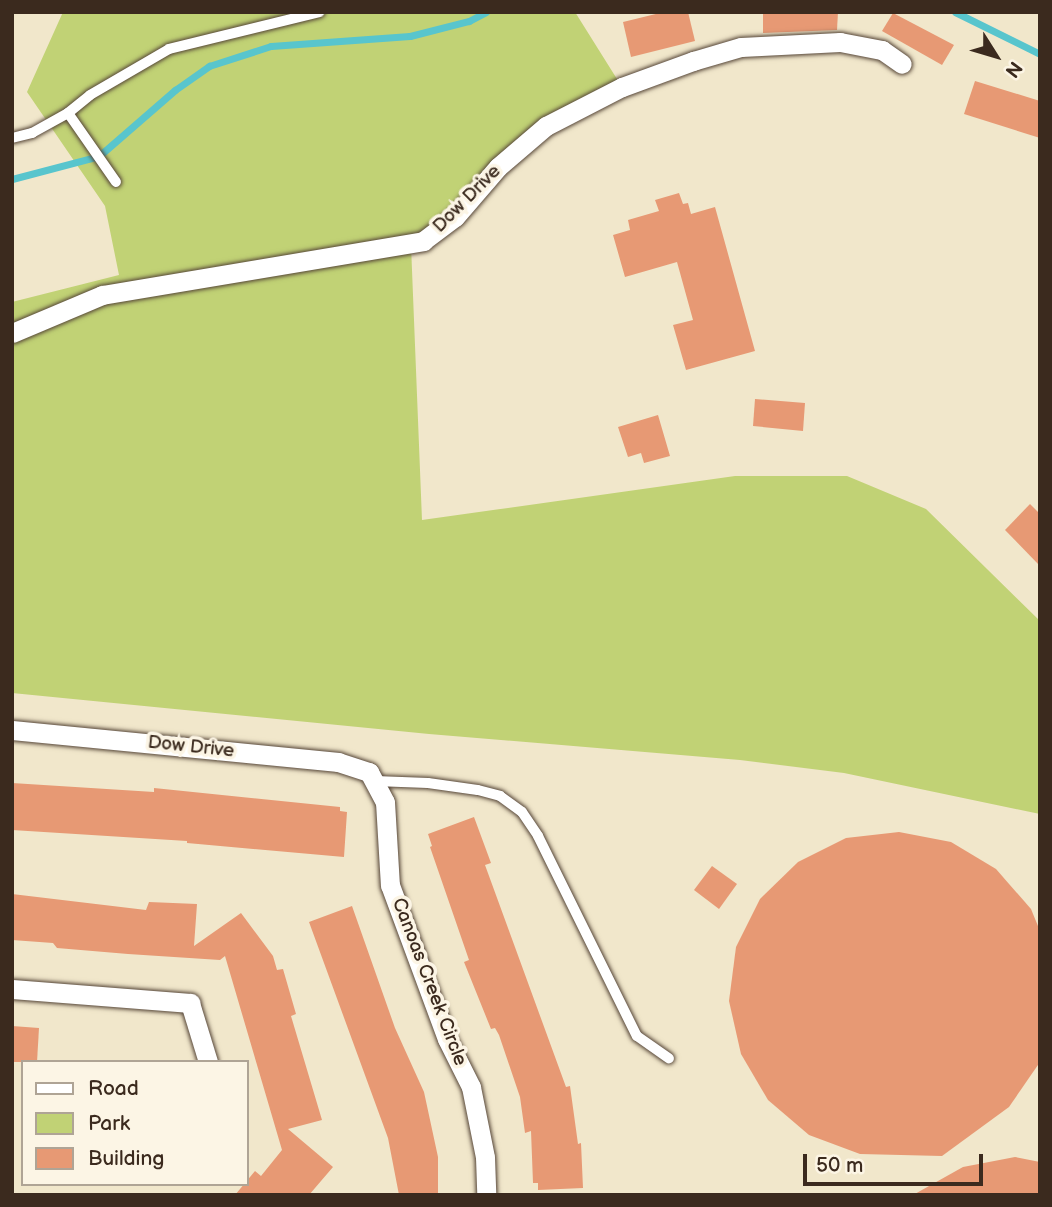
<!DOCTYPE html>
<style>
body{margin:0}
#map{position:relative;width:1052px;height:1207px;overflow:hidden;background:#f1e7cb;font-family:"Balsamiq Sans",sans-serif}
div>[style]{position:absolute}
.green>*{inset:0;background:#c1d275}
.stream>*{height:7px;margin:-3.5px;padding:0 3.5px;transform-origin:3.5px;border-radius:3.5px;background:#58c5cd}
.building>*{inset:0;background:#e79974}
.roads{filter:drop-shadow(0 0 2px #564638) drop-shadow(0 0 2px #564638)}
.service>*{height:10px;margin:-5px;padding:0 5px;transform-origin:5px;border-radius:5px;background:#fff}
.minor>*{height:19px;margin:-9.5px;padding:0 9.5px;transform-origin:9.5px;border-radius:9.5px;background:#fff}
span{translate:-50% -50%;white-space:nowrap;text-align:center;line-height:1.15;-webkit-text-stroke:7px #fcf5e5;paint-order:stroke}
.street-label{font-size:19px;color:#3b2a1e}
.frame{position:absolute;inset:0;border:14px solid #3b2a1e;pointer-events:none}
.legend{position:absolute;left:21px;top:1060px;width:228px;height:126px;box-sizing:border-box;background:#fcf5e5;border:2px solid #afa495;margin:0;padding:9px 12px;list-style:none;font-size:21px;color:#3b2a1e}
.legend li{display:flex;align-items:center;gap:14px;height:35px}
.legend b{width:35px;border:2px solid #afa495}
.north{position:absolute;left:961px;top:21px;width:70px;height:70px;-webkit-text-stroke:5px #fcf5e5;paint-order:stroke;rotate:127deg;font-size:19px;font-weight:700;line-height:28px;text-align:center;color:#3b2a1e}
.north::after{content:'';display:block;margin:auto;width:24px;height:32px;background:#3b2a1e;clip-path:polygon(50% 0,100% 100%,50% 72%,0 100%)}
.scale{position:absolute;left:803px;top:1154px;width:180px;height:32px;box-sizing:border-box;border:4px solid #3b2a1e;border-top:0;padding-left:9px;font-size:21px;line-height:24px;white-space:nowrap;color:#3b2a1e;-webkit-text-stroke:5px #fcf5e5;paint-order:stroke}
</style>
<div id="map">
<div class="green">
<i style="clip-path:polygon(63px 12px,575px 12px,622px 87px,546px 126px,411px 245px,422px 520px,735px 476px,847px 476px,926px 509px,1040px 621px,1040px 814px,844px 773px,740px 760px,429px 734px,12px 693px,12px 302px,119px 275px,105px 206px,27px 92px)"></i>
</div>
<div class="stream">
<i style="left:955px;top:12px;width:95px;rotate:26.3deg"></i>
<i style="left:12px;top:179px;width:90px;rotate:-14.8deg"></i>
<i style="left:99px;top:156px;width:101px;rotate:-41deg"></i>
<i style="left:175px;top:90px;width:42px;rotate:-35.2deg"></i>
<i style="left:209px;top:66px;width:65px;rotate:-17.9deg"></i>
<i style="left:271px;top:46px;width:139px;rotate:-4.1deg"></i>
<i style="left:410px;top:36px;width:61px;rotate:-14.3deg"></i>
<i style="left:469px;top:21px;width:19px;rotate:-28deg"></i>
</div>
<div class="building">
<i style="clip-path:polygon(664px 12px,688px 12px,695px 41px,631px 57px,623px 22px)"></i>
<i style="clip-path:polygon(763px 12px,838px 12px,837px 30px,763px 33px)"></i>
<i style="clip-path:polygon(893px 13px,954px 45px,942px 65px,882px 31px)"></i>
<i style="clip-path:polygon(975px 81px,1040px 101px,1040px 138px,964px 114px)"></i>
<i style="clip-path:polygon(679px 193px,683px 204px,688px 203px,691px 214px,715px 207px,755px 351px,686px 370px,673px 325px,693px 320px,677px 262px,625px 277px,613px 235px,630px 230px,628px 220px,659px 211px,655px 200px)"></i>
<i style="clip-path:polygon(755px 399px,805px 403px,803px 431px,753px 426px)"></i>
<i style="clip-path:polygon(658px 415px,670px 456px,644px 463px,641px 453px,628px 457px,618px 427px)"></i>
<i style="clip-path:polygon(1030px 504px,1040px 514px,1040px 566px,1005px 530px)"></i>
<i style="clip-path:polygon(12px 783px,154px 792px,154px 788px,340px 807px,340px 811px,347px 812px,344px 857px,187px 843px,187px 841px,12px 830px)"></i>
<i style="clip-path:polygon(474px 817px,491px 863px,485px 865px,566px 1087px,570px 1086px,578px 1144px,581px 1143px,583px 1188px,538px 1190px,538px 1183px,533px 1183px,531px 1131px,525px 1133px,520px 1097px,499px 1035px,495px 1028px,491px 1029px,464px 962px,469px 960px,430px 847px,432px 846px,428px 834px)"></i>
<i style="clip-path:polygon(899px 832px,951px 842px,996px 869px,1031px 909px,1040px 931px,1040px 1062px,1009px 1107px,942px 1156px,860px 1154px,809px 1135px,768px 1100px,741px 1054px,729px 1001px,736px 947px,760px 899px,798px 862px,846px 838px)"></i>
<i style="clip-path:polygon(712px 866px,737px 884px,719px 909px,694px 890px)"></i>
<i style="clip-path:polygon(12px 894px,146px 910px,149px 902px,197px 904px,194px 946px,241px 913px,273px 956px,277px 970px,283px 969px,296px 1014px,291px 1016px,322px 1120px,288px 1129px,333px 1167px,309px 1195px,235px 1195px,255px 1171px,261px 1176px,282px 1150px,225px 956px,220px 960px,128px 954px,57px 948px,53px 943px,12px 940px)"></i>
<i style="clip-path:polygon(352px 906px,395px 1028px,424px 1092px,438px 1157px,438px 1195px,399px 1195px,388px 1138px,309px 922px)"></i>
<i style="clip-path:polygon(12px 1026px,39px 1028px,37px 1062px,12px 1062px)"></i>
<i style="clip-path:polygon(1015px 1157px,1040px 1162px,1040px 1195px,913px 1195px,963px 1167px)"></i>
</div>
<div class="roads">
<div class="service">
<i style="left:68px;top:113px;width:84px;rotate:55.2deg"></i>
<i style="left:12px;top:138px;width:21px;rotate:-14deg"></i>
<i style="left:32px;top:133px;width:41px;rotate:-29.1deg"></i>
<i style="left:68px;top:113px;width:28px;rotate:-39deg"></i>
<i style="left:90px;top:95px;width:91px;rotate:-30.2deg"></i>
<i style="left:169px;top:49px;width:155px;rotate:-13.8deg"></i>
<i style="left:375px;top:781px;width:53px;rotate:2.2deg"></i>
<i style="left:428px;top:783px;width:50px;rotate:8deg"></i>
<i style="left:478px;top:790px;width:23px;rotate:15deg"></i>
<i style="left:500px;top:796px;width:27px;rotate:36deg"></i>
<i style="left:522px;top:812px;width:29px;rotate:56deg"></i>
<i style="left:538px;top:836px;width:223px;rotate:63.7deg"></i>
<i style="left:637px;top:1036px;width:39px;rotate:35deg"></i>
</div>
<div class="minor">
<i style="left:12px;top:333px;width:98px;rotate:-22.9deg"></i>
<i style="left:102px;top:295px;width:326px;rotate:-9.5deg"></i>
<i style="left:423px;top:241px;width:40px;rotate:-37deg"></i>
<i style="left:455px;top:217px;width:66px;rotate:-49.3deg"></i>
<i style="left:498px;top:167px;width:63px;rotate:-40.5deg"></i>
<i style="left:546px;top:126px;width:85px;rotate:-27.2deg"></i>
<i style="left:622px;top:87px;width:76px;rotate:-20.1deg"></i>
<i style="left:693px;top:61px;width:50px;rotate:-16.3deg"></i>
<i style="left:741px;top:47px;width:99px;rotate:-2.9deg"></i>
<i style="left:840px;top:42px;width:43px;rotate:10.8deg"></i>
<i style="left:882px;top:50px;width:24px;rotate:35deg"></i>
<i style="left:12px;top:730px;width:328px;rotate:5.6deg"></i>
<i style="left:338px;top:762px;width:33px;rotate:18deg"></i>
<i style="left:369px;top:772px;width:34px;rotate:62deg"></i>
<i style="left:385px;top:802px;width:83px;rotate:86.6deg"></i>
<i style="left:390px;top:885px;width:164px;rotate:69.7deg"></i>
<i style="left:447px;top:1039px;width:54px;rotate:63.4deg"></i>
<i style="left:471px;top:1087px;width:71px;rotate:78.7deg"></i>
<i style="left:485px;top:1157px;width:38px;rotate:88deg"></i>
<i style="left:12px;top:989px;width:179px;rotate:4.5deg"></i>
<i style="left:190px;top:1003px;width:62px;rotate:73deg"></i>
</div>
</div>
<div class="street-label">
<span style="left:467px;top:199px;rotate:-45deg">Dow Drive</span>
<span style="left:191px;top:747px;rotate:6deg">Dow Drive</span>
<span style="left:429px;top:982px;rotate:69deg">Canoas Creek Circle</span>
</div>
<div class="frame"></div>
<ul class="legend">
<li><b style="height:9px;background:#fff"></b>Road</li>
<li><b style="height:19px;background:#c1d275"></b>Park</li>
<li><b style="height:19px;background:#e79974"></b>Building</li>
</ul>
<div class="north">N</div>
<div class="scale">50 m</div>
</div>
